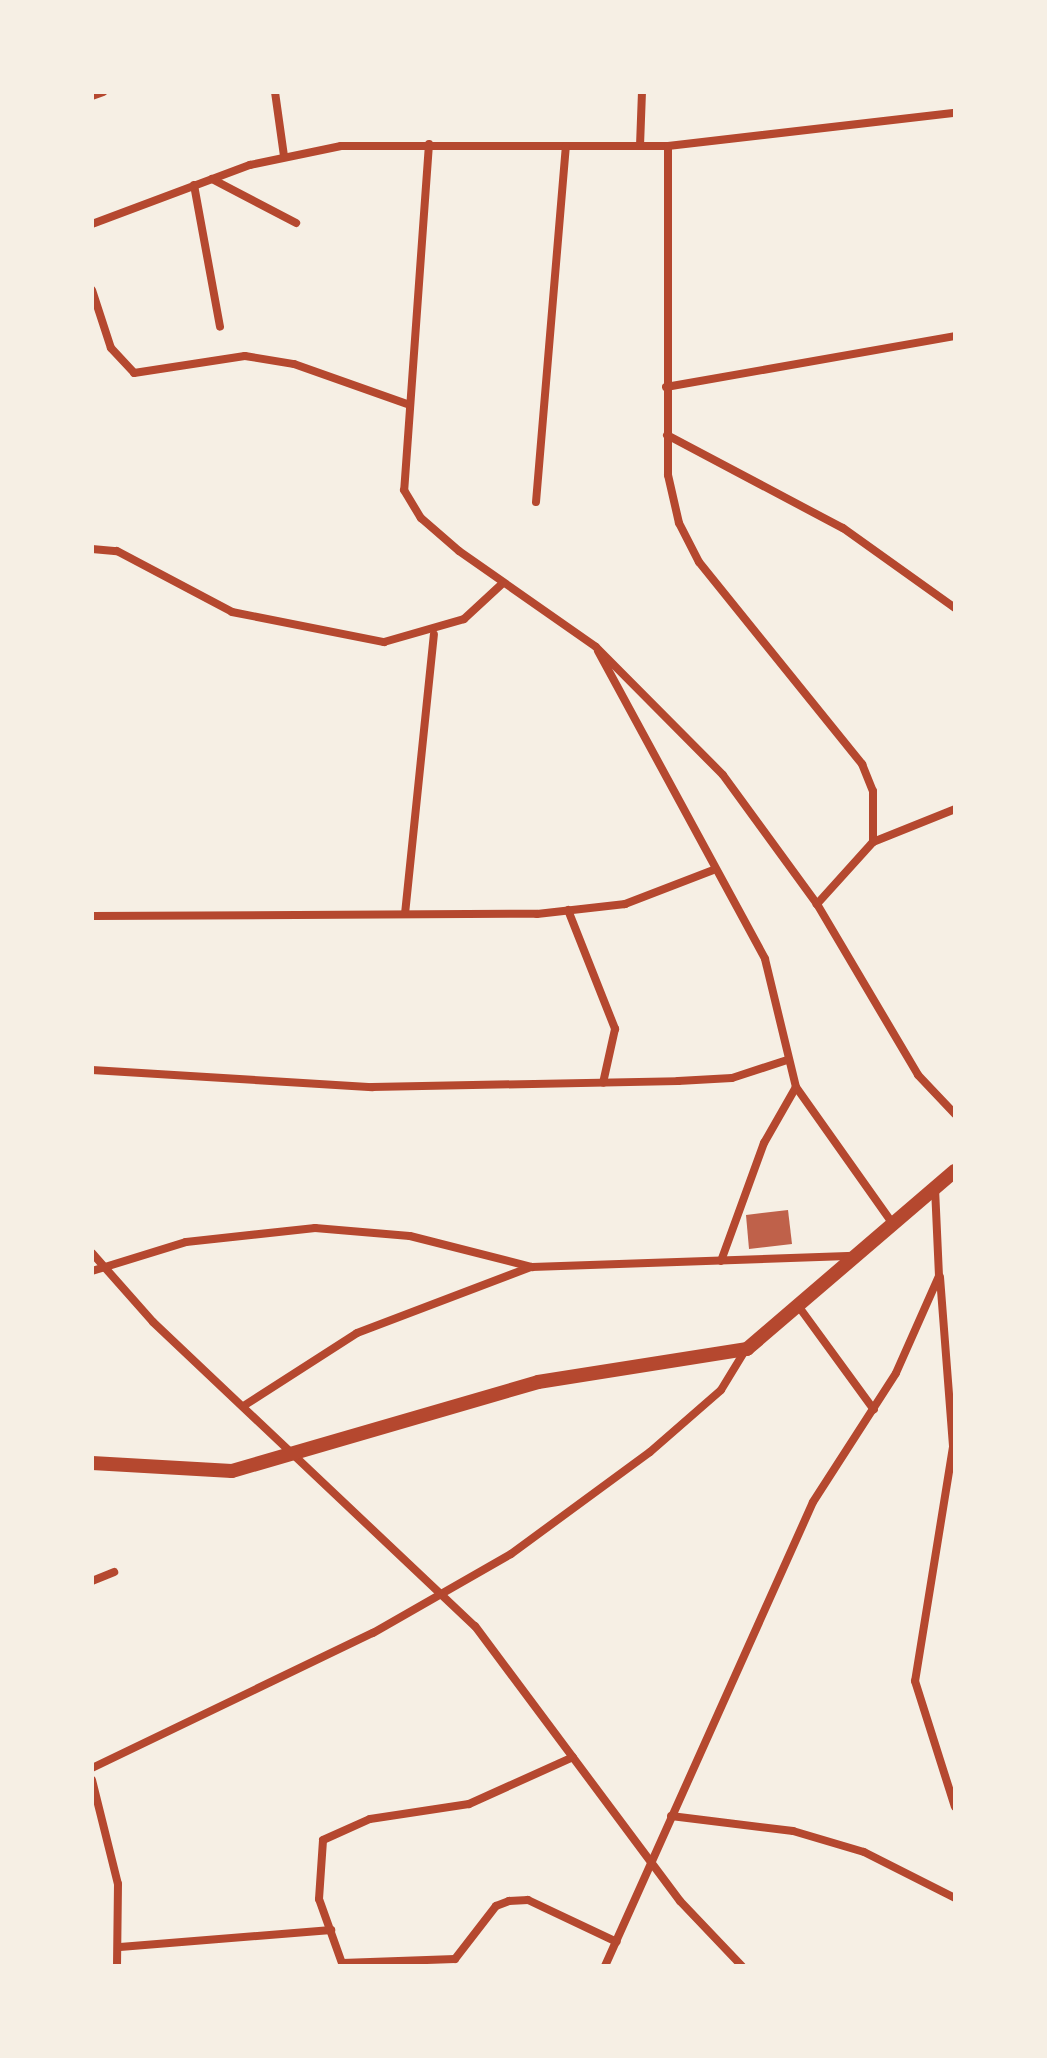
<!DOCTYPE html>
<style>
body{margin:0}
#map{position:relative;width:1047px;height:2058px;overflow:hidden;background:#f6efe4;font-family:Helvetica,sans-serif}
div>[style]{position:absolute}
.building>*{inset:0;background:#bf614a}
.minor>*{height:8px;margin:-4px;padding:0 4px;transform-origin:4px;border-radius:4px;background:#b5482f}
.tertiary>*{height:14px;margin:-7px;padding:0 7px;transform-origin:7px;border-radius:7px;background:#b5482f}
span{translate:-50% -50%;white-space:nowrap;text-align:center;line-height:1.15;-webkit-text-stroke:6px #f6efe4;paint-order:stroke}
.frame{position:absolute;inset:0;border:94px solid #f6efe4;pointer-events:none}
</style>
<div id="map">
<div class="building">
<i style="clip-path:polygon(788px 1210px,792px 1244px,749px 1249px,746px 1215px)"></i>
</div>
<div class="minor">
<i style="left:275px;top:92px;width:65px;rotate:82deg"></i>
<i style="left:92px;top:96px;width:12px;rotate:-20deg"></i>
<i style="left:429px;top:144px;width:347px;rotate:94.1deg"></i>
<i style="left:404px;top:490px;width:33px;rotate:59deg"></i>
<i style="left:421px;top:518px;width:50px;rotate:41deg"></i>
<i style="left:459px;top:551px;width:167px;rotate:35deg"></i>
<i style="left:596px;top:647px;width:180px;rotate:45.2deg"></i>
<i style="left:723px;top:775px;width:160px;rotate:53.9deg"></i>
<i style="left:817px;top:904px;width:199px;rotate:59.4deg"></i>
<i style="left:918px;top:1075px;width:54px;rotate:46.5deg"></i>
<i style="left:640px;top:146px;width:54px;rotate:-87.9deg"></i>
<i style="left:668px;top:146px;width:329px;rotate:90deg"></i>
<i style="left:668px;top:475px;width:49px;rotate:77.1deg"></i>
<i style="left:679px;top:523px;width:44px;rotate:62.9deg"></i>
<i style="left:699px;top:562px;width:260px;rotate:51.1deg"></i>
<i style="left:862px;top:764px;width:29px;rotate:68deg"></i>
<i style="left:873px;top:791px;width:51px;rotate:90deg"></i>
<i style="left:873px;top:842px;width:84px;rotate:132.1deg"></i>
<i style="left:212px;top:179px;width:95px;rotate:27.6deg"></i>
<i style="left:194px;top:185px;width:144px;rotate:79.6deg"></i>
<i style="left:92px;top:224px;width:169px;rotate:-20.5deg"></i>
<i style="left:250px;top:165px;width:93px;rotate:-11.8deg"></i>
<i style="left:341px;top:146px;width:327px"></i>
<i style="left:668px;top:146px;width:289px;rotate:-6.6deg"></i>
<i style="left:92px;top:290px;width:61px;rotate:71.9deg"></i>
<i style="left:111px;top:348px;width:34px;rotate:47deg"></i>
<i style="left:134px;top:373px;width:112px;rotate:-8.7deg"></i>
<i style="left:245px;top:356px;width:50px;rotate:9.3deg"></i>
<i style="left:294px;top:364px;width:123px;rotate:19.5deg"></i>
<i style="left:666px;top:387px;width:293px;rotate:-10deg"></i>
<i style="left:667px;top:435px;width:199px;rotate:27.9deg"></i>
<i style="left:843px;top:528px;width:138px;rotate:35.5deg"></i>
<i style="left:536px;top:502px;width:357px;rotate:-85.2deg"></i>
<i style="left:92px;top:549px;width:25px;rotate:5deg"></i>
<i style="left:117px;top:551px;width:130px;rotate:27.9deg"></i>
<i style="left:232px;top:612px;width:155px;rotate:11.2deg"></i>
<i style="left:384px;top:642px;width:83px;rotate:-16deg"></i>
<i style="left:464px;top:619px;width:53px;rotate:-42.7deg"></i>
<i style="left:598px;top:651px;width:350px;rotate:61.5deg"></i>
<i style="left:765px;top:959px;width:132px;rotate:76.4deg"></i>
<i style="left:796px;top:1087px;width:168px;rotate:54.7deg"></i>
<i style="left:873px;top:842px;width:88px;rotate:-21.9deg"></i>
<i style="left:568px;top:910px;width:128px;rotate:68.4deg"></i>
<i style="left:615px;top:1029px;width:55px;rotate:102.5deg"></i>
<i style="left:405px;top:914px;width:281px;rotate:-84.1deg"></i>
<i style="left:92px;top:916px;width:445px;rotate:-0.3deg"></i>
<i style="left:537px;top:914px;width:89px;rotate:-6.5deg"></i>
<i style="left:625px;top:904px;width:94px;rotate:-21.1deg"></i>
<i style="left:92px;top:1070px;width:281px;rotate:3.5deg"></i>
<i style="left:372px;top:1087px;width:306px;rotate:-1.1deg"></i>
<i style="left:678px;top:1081px;width:54px;rotate:-3.2deg"></i>
<i style="left:732px;top:1078px;width:58px;rotate:-18.1deg"></i>
<i style="left:92px;top:1253px;width:92px;rotate:48.5deg"></i>
<i style="left:153px;top:1322px;width:443px;rotate:43.4deg"></i>
<i style="left:475px;top:1626px;width:343px;rotate:53.3deg"></i>
<i style="left:680px;top:1901px;width:90px;rotate:46.4deg"></i>
<i style="left:721px;top:1261px;width:126px;rotate:-70deg"></i>
<i style="left:764px;top:1143px;width:64px;rotate:-60.3deg"></i>
<i style="left:92px;top:1271px;width:98px;rotate:-17.1deg"></i>
<i style="left:186px;top:1242px;width:130px;rotate:-6.2deg"></i>
<i style="left:315px;top:1228px;width:95px;rotate:4.8deg"></i>
<i style="left:410px;top:1236px;width:126px;rotate:14.3deg"></i>
<i style="left:532px;top:1267px;width:323px;rotate:-2deg"></i>
<i style="left:940px;top:1277px;width:170px;rotate:85.6deg"></i>
<i style="left:953px;top:1447px;width:237px;rotate:99.2deg"></i>
<i style="left:915px;top:1681px;width:132px;rotate:72.4deg"></i>
<i style="left:799px;top:1307px;width:127px;rotate:53.9deg"></i>
<i style="left:245px;top:1405px;width:133px;rotate:-32.7deg"></i>
<i style="left:357px;top:1333px;width:186px;rotate:-20.8deg"></i>
<i style="left:92px;top:1581px;width:24px;rotate:-22deg"></i>
<i style="left:92px;top:1768px;width:312px;rotate:-25.7deg"></i>
<i style="left:373px;top:1633px;width:159px;rotate:-29.8deg"></i>
<i style="left:511px;top:1554px;width:172px;rotate:-36.3deg"></i>
<i style="left:650px;top:1452px;width:94px;rotate:-41.1deg"></i>
<i style="left:721px;top:1390px;width:48px;rotate:-58.6deg"></i>
<i style="left:92px;top:1780px;width:107px;rotate:76deg"></i>
<i style="left:118px;top:1884px;width:82px;rotate:90.7deg"></i>
<i style="left:671px;top:1816px;width:123px;rotate:7deg"></i>
<i style="left:793px;top:1831px;width:74px;rotate:16.5deg"></i>
<i style="left:864px;top:1852px;width:102px;rotate:26.8deg"></i>
<i style="left:120px;top:1947px;width:212px;rotate:-4.6deg"></i>
<i style="left:342px;top:1963px;width:113px;rotate:-2deg"></i>
<i style="left:455px;top:1959px;width:67px;rotate:-52.3deg"></i>
<i style="left:496px;top:1906px;width:14px;rotate:-21deg"></i>
<i style="left:509px;top:1901px;width:19px;rotate:-3deg"></i>
<i style="left:528px;top:1900px;width:98px;rotate:25.3deg"></i>
<i style="left:343px;top:1966px;width:71px;rotate:-109.7deg"></i>
<i style="left:319px;top:1899px;width:59px;rotate:-86.1deg"></i>
<i style="left:323px;top:1840px;width:51px;rotate:-24.1deg"></i>
<i style="left:370px;top:1819px;width:100px;rotate:-8.6deg"></i>
<i style="left:469px;top:1804px;width:114px;rotate:-24.3deg"></i>
<i style="left:605px;top:1966px;width:508px;rotate:-65.85deg"></i>
<i style="left:813px;top:1502px;width:153px;rotate:-57.2deg"></i>
<i style="left:896px;top:1373px;width:106px;rotate:-66.1deg"></i>
<i style="left:939px;top:1276px;width:88px;rotate:-92.6deg"></i>
</div>
<div class="tertiary">
<i style="left:92px;top:1463px;width:140px;rotate:3.3deg"></i>
<i style="left:232px;top:1471px;width:319px;rotate:-16.2deg"></i>
<i style="left:538px;top:1382px;width:212px;rotate:-9deg"></i>
<i style="left:747px;top:1349px;width:274px;rotate:-40.6deg"></i>
</div>
<div class="frame"></div>
</div>
